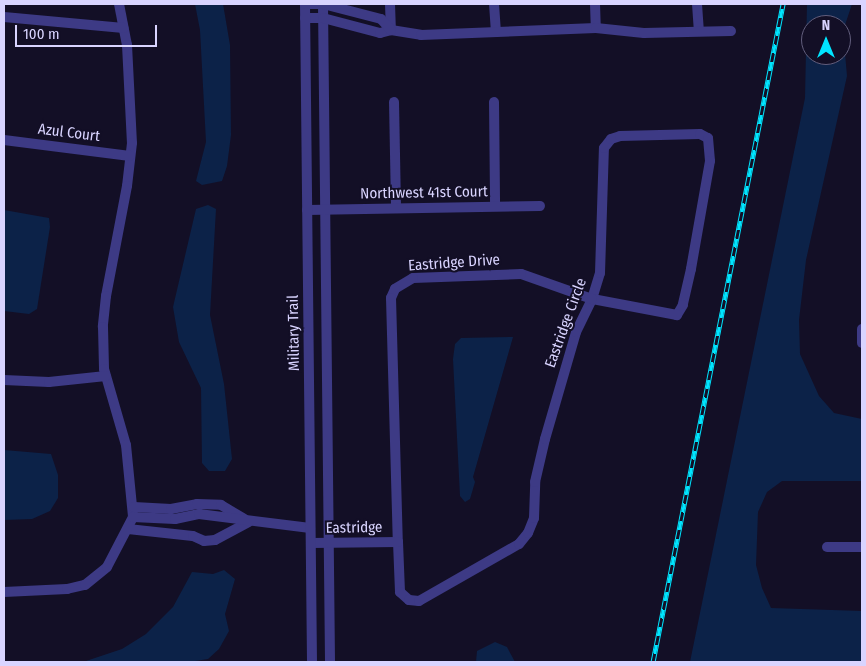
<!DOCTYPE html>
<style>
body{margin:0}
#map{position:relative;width:866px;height:666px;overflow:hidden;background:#130f26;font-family:"Fira Sans Condensed",sans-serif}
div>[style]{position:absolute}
.water>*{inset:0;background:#0c2248}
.minor>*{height:10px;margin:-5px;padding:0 5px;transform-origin:5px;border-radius:5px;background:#3d3a85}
.rail>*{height:5px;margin-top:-2.5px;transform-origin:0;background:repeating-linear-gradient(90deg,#130f26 0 9px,#00e5ff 0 18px);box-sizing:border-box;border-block:1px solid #00e5ff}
span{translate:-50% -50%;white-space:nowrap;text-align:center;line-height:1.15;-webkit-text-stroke:4px #130f26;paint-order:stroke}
.street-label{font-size:15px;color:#d9d4ff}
.frame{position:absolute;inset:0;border:5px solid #d9d4ff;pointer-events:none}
.north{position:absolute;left:801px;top:15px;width:50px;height:50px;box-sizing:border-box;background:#130f26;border:1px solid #625e7d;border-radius:50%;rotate:0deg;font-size:14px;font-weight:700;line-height:20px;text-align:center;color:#d9d4ff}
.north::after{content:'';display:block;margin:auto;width:18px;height:22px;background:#00e5ff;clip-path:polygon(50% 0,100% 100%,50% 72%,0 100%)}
.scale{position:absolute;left:15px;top:25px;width:142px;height:22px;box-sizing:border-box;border:2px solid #d9d4ff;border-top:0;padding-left:6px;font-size:15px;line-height:18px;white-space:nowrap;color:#d9d4ff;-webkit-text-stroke:4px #130f26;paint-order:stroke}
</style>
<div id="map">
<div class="water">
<i style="clip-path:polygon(195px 4px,223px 4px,230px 45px,231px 135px,227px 166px,222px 181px,202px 185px,196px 181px,206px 142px,200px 30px)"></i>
<i style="clip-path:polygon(evenodd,807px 4px,852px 4px,843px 31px,847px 76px,806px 260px,799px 320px,800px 354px,819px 396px,834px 413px,862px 419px,862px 481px,782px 481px,767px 492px,758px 512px,756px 565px,762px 588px,771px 608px,862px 611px,862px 662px,690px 662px,805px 98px,807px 4px,811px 25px,841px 25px,841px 55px,811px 55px,811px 25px)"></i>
<i style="clip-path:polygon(208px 205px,216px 209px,210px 315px,224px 384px,232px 459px,225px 471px,209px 471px,202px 463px,201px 388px,179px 342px,173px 307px,196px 209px)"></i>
<i style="clip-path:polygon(4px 210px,49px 218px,50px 227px,37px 309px,29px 314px,4px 311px)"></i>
<i style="clip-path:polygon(513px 337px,473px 477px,475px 482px,470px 499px,465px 502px,460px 496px,453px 359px,455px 344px,461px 338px)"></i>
<i style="clip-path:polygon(4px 450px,51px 454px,58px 475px,58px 498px,50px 511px,32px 519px,4px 520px)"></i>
<i style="clip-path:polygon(224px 570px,235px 579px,225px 614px,229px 631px,219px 649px,208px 659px,189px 662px,57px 662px,86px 661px,122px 649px,146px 634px,173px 607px,192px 572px,213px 574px)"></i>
<i style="clip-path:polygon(495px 642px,507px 647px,515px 662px,476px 662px,477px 651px)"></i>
</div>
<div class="minor">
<i style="left:119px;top:4px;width:42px;rotate:79deg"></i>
<i style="left:127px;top:45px;width:98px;rotate:87.1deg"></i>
<i style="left:132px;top:143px;width:43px;rotate:96.6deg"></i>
<i style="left:127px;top:186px;width:112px;rotate:100.8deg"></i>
<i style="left:106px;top:296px;width:31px;rotate:96deg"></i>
<i style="left:103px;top:327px;width:42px;rotate:88.6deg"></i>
<i style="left:104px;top:369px;width:79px;rotate:73.9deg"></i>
<i style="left:126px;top:445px;width:72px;rotate:84.4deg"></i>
<i style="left:323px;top:4px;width:658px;rotate:89.39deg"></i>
<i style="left:390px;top:4px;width:26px;rotate:88deg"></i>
<i style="left:494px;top:4px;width:28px;rotate:86deg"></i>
<i style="left:595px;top:4px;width:24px;rotate:88deg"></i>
<i style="left:697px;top:4px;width:27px;rotate:86deg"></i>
<i style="left:4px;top:17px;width:120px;rotate:5.3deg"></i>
<i style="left:305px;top:18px;width:18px"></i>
<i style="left:323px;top:18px;width:59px;rotate:14.7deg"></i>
<i style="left:380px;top:33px;width:11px;rotate:-15deg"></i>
<i style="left:391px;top:30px;width:30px;rotate:9deg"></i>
<i style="left:421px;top:35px;width:175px;rotate:-2.3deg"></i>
<i style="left:596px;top:28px;width:48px;rotate:5.9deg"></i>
<i style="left:644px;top:33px;width:87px;rotate:-1.3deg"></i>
<i style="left:394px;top:102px;width:106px;rotate:88.9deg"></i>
<i style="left:494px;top:102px;width:104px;rotate:89.4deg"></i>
<i style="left:4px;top:140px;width:127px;rotate:7.2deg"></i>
<i style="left:307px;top:210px;width:233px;rotate:-1deg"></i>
<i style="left:862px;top:329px;width:14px;rotate:90deg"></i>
<i style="left:4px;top:380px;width:45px;rotate:2.5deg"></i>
<i style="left:49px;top:382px;width:57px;rotate:-6deg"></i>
<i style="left:134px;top:507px;width:37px;rotate:3deg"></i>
<i style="left:171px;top:509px;width:26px;rotate:-11deg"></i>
<i style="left:197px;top:504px;width:24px;rotate:2deg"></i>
<i style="left:221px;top:505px;width:27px;rotate:31deg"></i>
<i style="left:128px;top:529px;width:65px;rotate:6.1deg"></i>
<i style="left:193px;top:536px;width:12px;rotate:24deg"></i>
<i style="left:204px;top:541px;width:11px;rotate:-5deg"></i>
<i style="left:215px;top:540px;width:38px;rotate:-28deg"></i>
<i style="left:398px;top:542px;width:50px;rotate:87.7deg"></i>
<i style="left:400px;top:592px;width:12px;rotate:42deg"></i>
<i style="left:409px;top:600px;width:10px;rotate:6deg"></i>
<i style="left:419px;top:601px;width:115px;rotate:-29.7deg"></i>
<i style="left:519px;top:544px;width:14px;rotate:-51deg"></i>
<i style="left:528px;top:533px;width:16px;rotate:-68deg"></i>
<i style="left:534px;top:518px;width:36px;rotate:-88deg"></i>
<i style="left:535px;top:482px;width:44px;rotate:-76.9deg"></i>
<i style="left:545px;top:439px;width:111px;rotate:-73.8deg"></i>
<i style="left:576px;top:332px;width:37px;rotate:-64deg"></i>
<i style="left:592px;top:299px;width:27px;rotate:-73deg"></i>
<i style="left:600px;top:273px;width:125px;rotate:-88.2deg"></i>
<i style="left:604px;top:148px;width:11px;rotate:-52deg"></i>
<i style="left:611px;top:139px;width:9px;rotate:-18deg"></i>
<i style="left:620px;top:136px;width:80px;rotate:-1.4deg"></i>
<i style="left:700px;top:134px;width:9px;rotate:27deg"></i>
<i style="left:708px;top:138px;width:23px;rotate:85deg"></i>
<i style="left:710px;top:161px;width:110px;rotate:100deg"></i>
<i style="left:691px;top:269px;width:37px;rotate:103deg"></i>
<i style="left:683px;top:305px;width:12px;rotate:121deg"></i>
<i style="left:677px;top:315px;width:86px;rotate:-169.3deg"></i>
<i style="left:592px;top:299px;width:75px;rotate:-160.6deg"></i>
<i style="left:521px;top:274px;width:108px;rotate:177.9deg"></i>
<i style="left:413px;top:278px;width:21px;rotate:149deg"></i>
<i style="left:395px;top:289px;width:10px;rotate:114deg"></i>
<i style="left:391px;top:298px;width:244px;rotate:88.4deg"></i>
<i style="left:311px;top:543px;width:87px;rotate:-0.7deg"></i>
<i style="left:827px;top:547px;width:35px"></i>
<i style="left:4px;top:592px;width:63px;rotate:-2.7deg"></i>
<i style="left:67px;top:589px;width:18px;rotate:-13deg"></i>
<i style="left:85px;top:585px;width:28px;rotate:-39deg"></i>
<i style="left:107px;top:567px;width:56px;rotate:-62.5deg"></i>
<i style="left:133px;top:517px;width:42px;rotate:2.7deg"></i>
<i style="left:175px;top:519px;width:25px;rotate:-12deg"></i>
<i style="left:199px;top:514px;width:112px;rotate:7.2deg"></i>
<i style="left:312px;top:662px;width:658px;rotate:-90.61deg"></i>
<i style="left:305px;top:4px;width:18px"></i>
<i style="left:323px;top:4px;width:60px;rotate:14.5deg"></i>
<i style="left:381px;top:19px;width:15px;rotate:48deg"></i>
</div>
<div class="rail">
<i style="left:653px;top:662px;width:671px;rotate:-78.82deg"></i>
</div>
<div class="street-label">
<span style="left:69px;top:133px;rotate:7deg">Azul Court</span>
<span style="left:424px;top:193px;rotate:-1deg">Northwest 41st Court</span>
<span style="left:454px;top:263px;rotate:-4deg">Eastridge Drive</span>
<span style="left:566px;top:323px;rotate:-70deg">Eastridge Circle</span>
<span style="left:294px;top:333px;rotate:-91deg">Military Trail</span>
<span style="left:354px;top:528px;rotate:-1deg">Eastridge</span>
</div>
<div class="frame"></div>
<div class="north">N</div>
<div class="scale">100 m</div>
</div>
